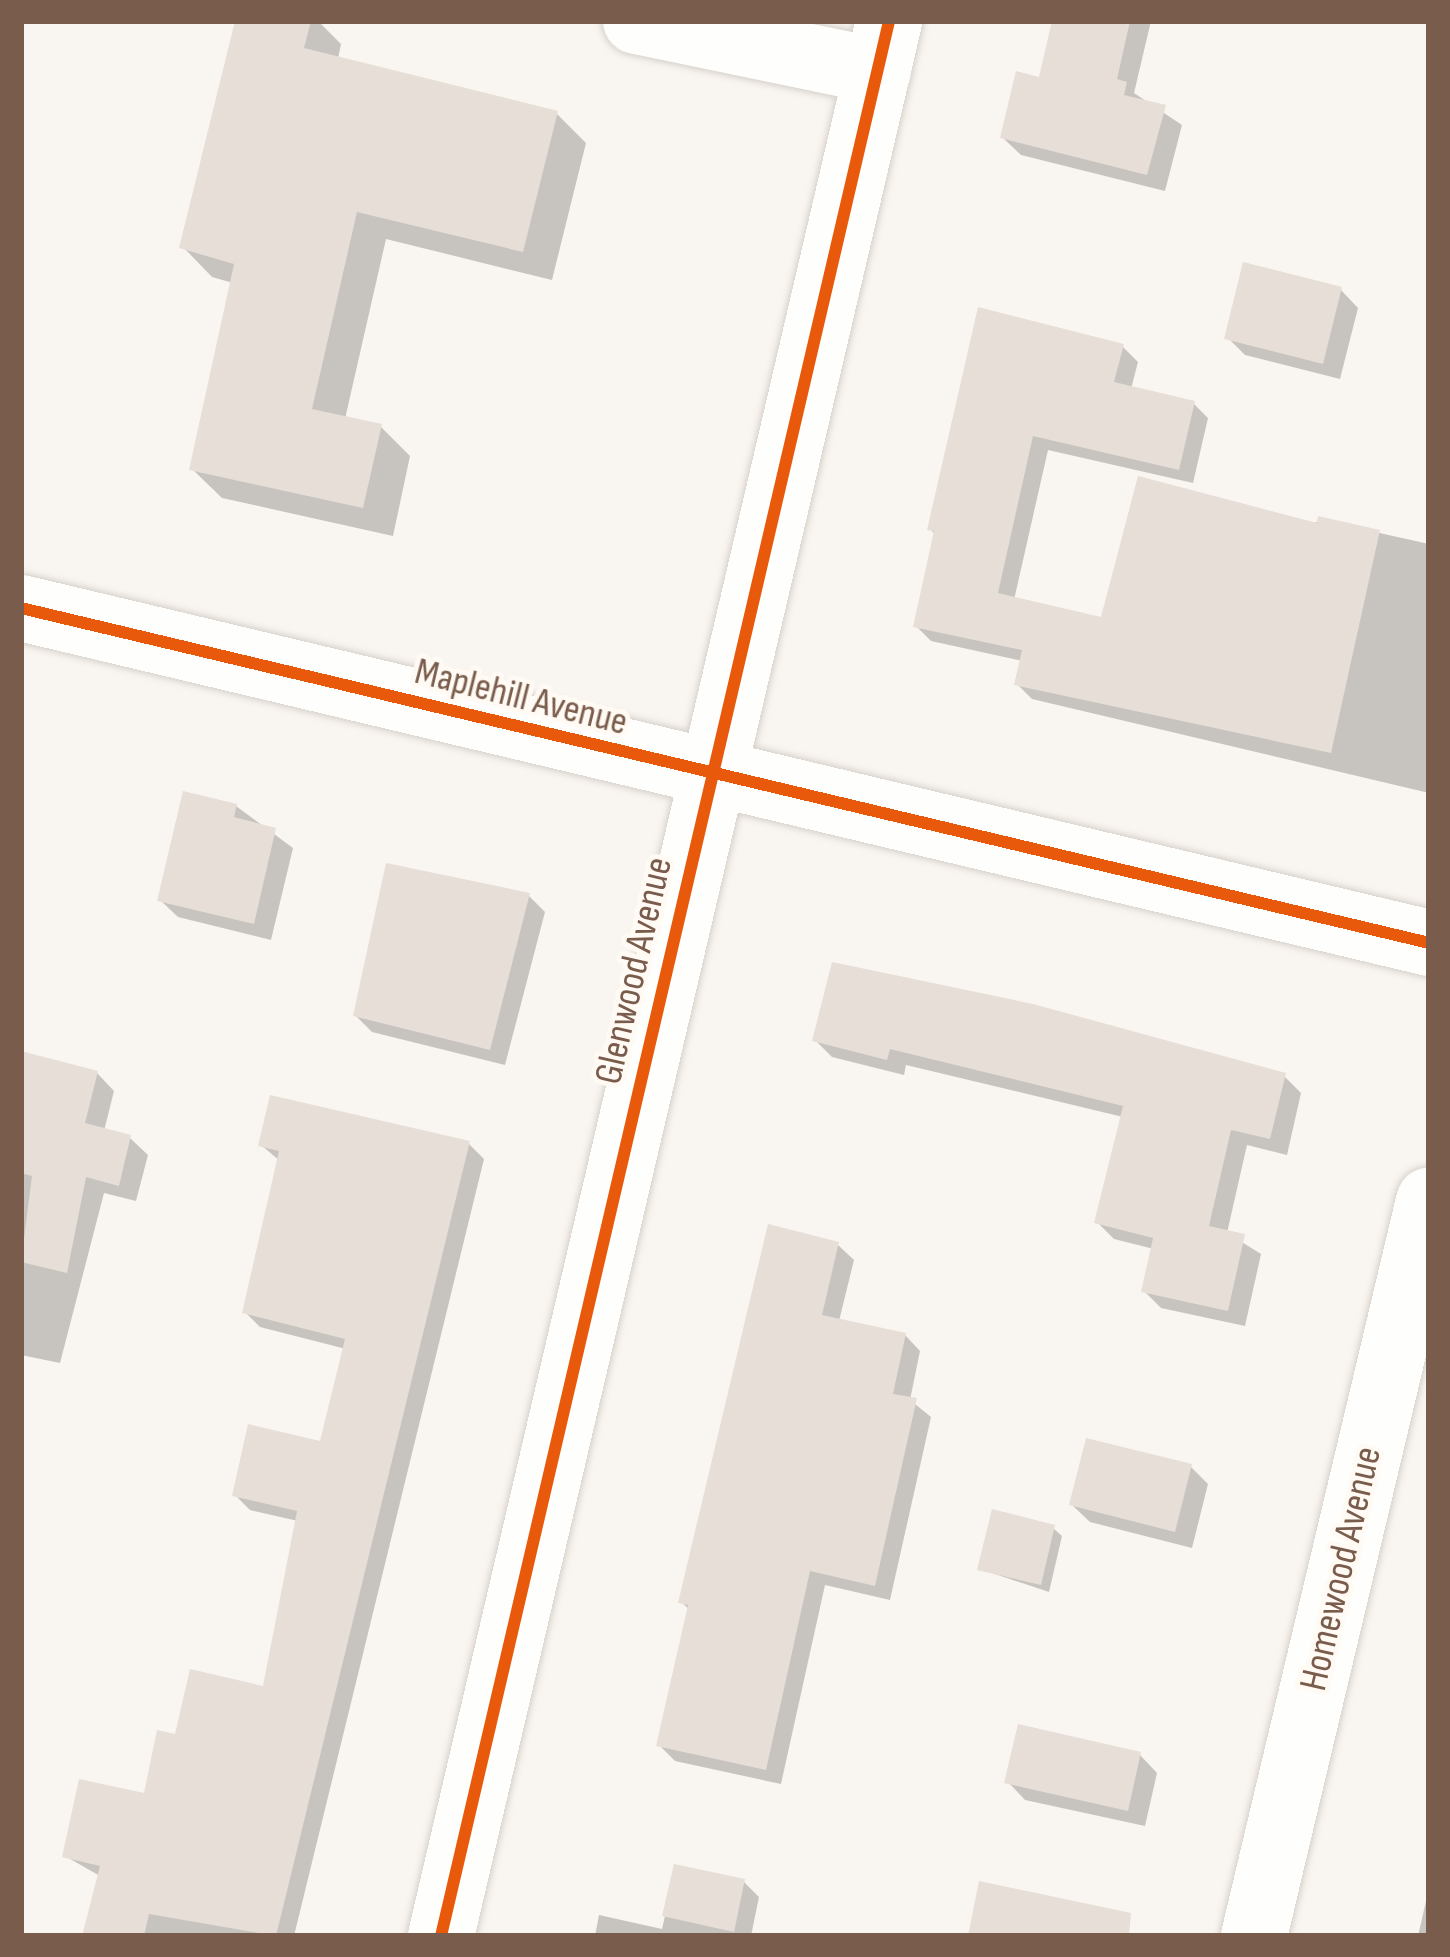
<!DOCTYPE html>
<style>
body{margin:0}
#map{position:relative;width:1450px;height:1957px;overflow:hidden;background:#f9f5f0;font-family:"Sofia Sans Condensed",sans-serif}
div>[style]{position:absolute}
.shadow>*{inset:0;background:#0003}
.building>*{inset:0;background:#e6ded7}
.roads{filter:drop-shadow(0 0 3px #d7d1cb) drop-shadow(0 0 3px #d7d1cb)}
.minor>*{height:66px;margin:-33px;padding:0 33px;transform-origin:33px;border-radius:33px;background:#fefefd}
.cycleway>*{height:12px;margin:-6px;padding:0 6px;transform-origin:6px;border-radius:6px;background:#e8590c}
span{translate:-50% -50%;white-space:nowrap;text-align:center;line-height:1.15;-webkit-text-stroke:10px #fffaf3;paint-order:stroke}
.street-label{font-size:39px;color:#7a5c4d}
.frame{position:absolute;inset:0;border:24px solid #7a5c4d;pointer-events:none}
</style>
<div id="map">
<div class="shadow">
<i style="clip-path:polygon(238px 21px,318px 21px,341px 44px,338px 59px,556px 113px,586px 143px,552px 280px,386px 239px,345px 419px,380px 426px,410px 456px,393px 536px,222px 498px,192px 469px,233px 283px,212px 277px,183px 247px)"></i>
<i style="clip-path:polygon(1054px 21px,1151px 21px,1134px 93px,1182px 125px,1165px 191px,1021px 155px,1003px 138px,1042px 80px)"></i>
<i style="clip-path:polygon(1341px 290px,1358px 308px,1340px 379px,1245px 355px,1228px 338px)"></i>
<i style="clip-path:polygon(1123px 347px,1138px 362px,1131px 389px,1193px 403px,1208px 418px,1193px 483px,1048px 450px,1014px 600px,1104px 621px,1321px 520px,1429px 544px,1429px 793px,1032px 699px,1017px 684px,1023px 661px,931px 641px,916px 626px,936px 535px,930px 529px)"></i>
<i style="clip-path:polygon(236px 806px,293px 848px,271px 940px,178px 917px,160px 900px)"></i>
<i style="clip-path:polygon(529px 896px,545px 912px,505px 1065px,372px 1032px,356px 1016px)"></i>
<i style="clip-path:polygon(815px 1040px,1284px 1076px,1301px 1093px,1287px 1155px,1247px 1145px,1227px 1233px,1261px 1254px,1245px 1326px,1161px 1308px,1144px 1291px,1154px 1249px,1114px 1239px,1097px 1222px,1123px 1117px,906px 1065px,904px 1075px,832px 1057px)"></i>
<i style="clip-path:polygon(21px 1054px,97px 1073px,114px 1091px,104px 1131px,130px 1138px,148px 1155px,136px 1201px,104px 1193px,60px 1363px,21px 1355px)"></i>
<i style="clip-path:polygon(469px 1144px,484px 1159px,294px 1936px,85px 1936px,100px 1876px,65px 1856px,146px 1797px,177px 1738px,265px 1690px,298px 1521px,250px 1510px,235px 1495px,322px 1444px,346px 1349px,260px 1327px,245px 1312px,280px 1161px,261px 1145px)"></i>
<i style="clip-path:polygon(838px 1245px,854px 1260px,839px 1321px,905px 1335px,920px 1351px,910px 1400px,931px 1417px,890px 1600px,825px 1585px,781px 1784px,675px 1761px,659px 1745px,690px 1610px,681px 1602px)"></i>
<i style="clip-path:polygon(1191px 1467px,1208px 1484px,1192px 1548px,1090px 1522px,1072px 1505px)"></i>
<i style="clip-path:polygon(1053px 1528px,1062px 1536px,1049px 1592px,980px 1569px)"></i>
<i style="clip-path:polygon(1140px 1755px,1157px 1773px,1145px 1826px,1025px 1800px,1008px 1782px)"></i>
<i style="clip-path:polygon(676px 1867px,744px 1882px,759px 1897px,751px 1936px,595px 1936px,599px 1915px,662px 1929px)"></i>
<i style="clip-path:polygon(1429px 1888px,1429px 1936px,1418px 1936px)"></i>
</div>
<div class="building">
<i style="clip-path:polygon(235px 21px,311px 21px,304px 48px,558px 111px,523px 252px,357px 212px,312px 409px,382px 424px,363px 508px,189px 470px,234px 264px,179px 248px)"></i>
<i style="clip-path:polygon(1052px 21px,1130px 21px,1117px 79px,1127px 82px,1124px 95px,1166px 105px,1147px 175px,1000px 138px,1016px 71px,1039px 77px)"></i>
<i style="clip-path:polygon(1243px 262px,1342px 287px,1323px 364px,1224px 339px)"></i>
<i style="clip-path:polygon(978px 307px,1124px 344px,1114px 382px,1195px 401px,1179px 470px,1033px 436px,998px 593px,1101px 617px,1138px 476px,1317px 523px,1318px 516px,1380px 530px,1331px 753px,1014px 685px,1022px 650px,913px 627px,934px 531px,927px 530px)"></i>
<i style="clip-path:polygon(183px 791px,237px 804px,234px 817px,276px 828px,254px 924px,157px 901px)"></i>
<i style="clip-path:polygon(386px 863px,530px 893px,490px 1050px,353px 1016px)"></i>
<i style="clip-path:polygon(832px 962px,1033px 1004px,1286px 1073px,1270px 1139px,1231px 1130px,1209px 1226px,1245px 1234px,1228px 1311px,1141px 1292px,1153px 1238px,1094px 1223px,1123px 1106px,890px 1049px,887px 1060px,812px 1041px)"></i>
<i style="clip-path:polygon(21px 1051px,98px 1071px,85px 1123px,131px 1135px,119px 1186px,86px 1177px,67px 1273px,21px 1262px,32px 1176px,21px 1173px)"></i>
<i style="clip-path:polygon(270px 1095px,470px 1141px,276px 1936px,149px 1914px,144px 1936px,82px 1936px,100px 1866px,62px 1857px,79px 1779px,144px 1793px,157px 1730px,175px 1734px,190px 1669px,263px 1686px,297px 1511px,232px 1496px,248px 1424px,320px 1441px,345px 1339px,242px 1313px,279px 1151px,258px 1146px)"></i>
<i style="clip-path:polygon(768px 1224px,839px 1242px,822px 1315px,906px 1333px,893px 1394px,917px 1398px,875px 1586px,810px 1571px,766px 1770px,656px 1746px,688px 1605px,678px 1603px)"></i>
<i style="clip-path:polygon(1086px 1438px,1192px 1464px,1175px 1532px,1069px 1505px)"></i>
<i style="clip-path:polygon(992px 1509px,1055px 1525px,1041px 1585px,977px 1570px)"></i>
<i style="clip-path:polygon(1018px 1724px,1141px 1752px,1128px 1811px,1004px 1783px)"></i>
<i style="clip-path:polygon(674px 1864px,745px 1879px,734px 1932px,662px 1916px)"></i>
<i style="clip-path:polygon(979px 1881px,1131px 1913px,1129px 1936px,968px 1936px)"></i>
</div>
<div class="roads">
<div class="minor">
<i style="left:636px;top:21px;width:247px;rotate:11.7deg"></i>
<i style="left:21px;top:608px;width:1447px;rotate:13.38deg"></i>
<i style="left:441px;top:1936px;width:1967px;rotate:-76.83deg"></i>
<i style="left:1254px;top:1936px;width:756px;rotate:-76.61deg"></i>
</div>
</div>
<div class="cycleway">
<i style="left:21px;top:608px;width:1447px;rotate:13.38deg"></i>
<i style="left:441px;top:1936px;width:1967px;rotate:-76.83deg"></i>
</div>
<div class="street-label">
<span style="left:521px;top:698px;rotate:14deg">Maplehill Avenue</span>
<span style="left:635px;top:971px;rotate:-77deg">Glenwood Avenue</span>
<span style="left:1342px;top:1569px;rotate:-77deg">Homewood Avenue</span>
</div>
<div class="frame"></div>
</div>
